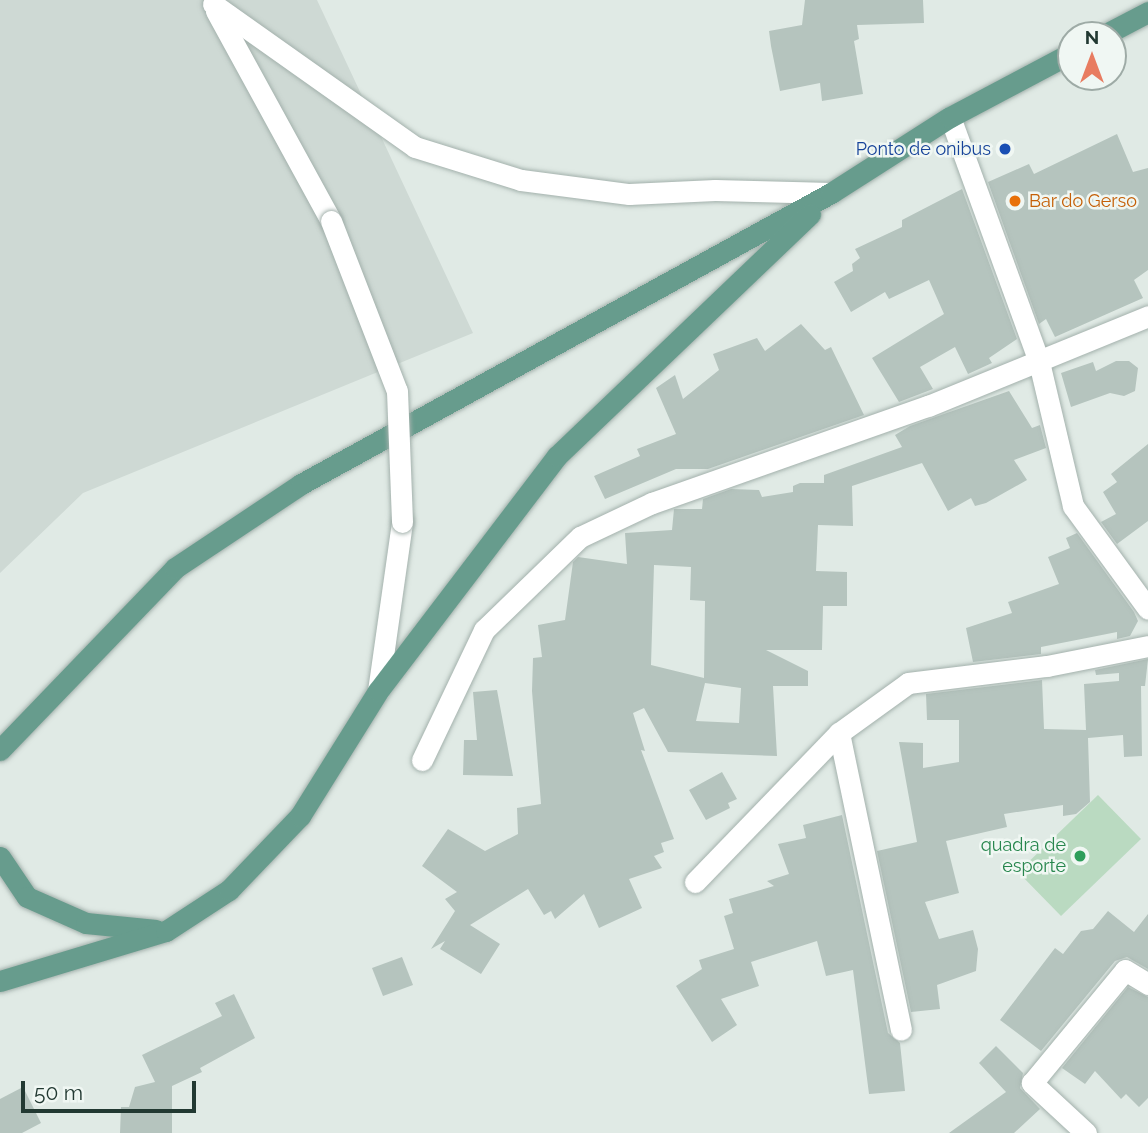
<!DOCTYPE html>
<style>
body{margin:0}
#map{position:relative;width:1148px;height:1133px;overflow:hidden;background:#e0eae5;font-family:Raleway,sans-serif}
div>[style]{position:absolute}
.built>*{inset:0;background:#ced9d4}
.green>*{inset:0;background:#badac1}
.building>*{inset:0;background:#b5c4be}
.roads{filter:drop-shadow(0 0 2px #a3b1ac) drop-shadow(0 0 2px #a3b1ac)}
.minor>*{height:21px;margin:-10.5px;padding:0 10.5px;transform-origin:10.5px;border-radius:10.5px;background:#fff}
.major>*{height:21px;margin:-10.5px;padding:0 10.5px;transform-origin:10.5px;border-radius:10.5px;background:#679c8d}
.bridges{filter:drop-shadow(0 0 2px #a3b1ac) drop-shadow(0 0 2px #a3b1ac)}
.minor-bridge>*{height:21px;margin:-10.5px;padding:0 10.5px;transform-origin:10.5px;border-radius:10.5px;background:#fff}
.dots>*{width:19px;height:19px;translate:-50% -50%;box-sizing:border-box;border:4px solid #f0f7f3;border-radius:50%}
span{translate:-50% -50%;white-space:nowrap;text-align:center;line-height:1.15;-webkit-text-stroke:5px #f0f7f3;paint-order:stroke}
.transit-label{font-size:18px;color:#164399}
.right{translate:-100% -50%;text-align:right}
.food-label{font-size:18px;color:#c56008}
.left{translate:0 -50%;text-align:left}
.leisure-label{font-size:18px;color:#27864d}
.north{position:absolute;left:1057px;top:21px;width:70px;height:70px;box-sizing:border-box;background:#f0f7f3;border:2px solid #9eaba6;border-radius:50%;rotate:0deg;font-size:19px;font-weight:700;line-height:28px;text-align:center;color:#223932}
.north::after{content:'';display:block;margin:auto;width:24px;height:32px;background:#e87c60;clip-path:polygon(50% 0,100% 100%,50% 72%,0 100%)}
.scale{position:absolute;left:21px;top:1081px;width:175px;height:32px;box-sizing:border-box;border:4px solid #223932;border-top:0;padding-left:9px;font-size:21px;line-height:24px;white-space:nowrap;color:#223932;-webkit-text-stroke:5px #f0f7f3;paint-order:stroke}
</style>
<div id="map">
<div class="built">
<i style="clip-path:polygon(0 0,317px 0,473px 333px,83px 493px,0 573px)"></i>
</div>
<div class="green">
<i style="clip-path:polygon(1098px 795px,1141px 839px,1061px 916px,1018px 872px)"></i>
</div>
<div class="building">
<i style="clip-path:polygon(805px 0,923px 0,924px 23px,857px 25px,859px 39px,854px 41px,863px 94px,822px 101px,820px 83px,780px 91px,771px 46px,769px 31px,802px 25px)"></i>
<i style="clip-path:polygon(1117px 134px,1133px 172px,1148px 168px,1148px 270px,1134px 280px,1143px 298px,1055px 337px,1046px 319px,1039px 324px,988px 182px,1029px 164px,1034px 174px)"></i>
<i style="clip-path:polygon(962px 189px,1017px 339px,989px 358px,992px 363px,968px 374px,955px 347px,920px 367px,933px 389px,899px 402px,872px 358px,944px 314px,929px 280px,889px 299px,885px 292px,851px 312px,834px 282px,853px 271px,852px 264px,860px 258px,855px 249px,902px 227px,902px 220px)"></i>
<i style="clip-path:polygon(801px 324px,825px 350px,831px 347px,864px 415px,708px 469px,676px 469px,605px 499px,594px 476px,640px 456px,637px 449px,676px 434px,656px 388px,675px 375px,683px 399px,719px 370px,713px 354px,757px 338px,765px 351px)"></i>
<i style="clip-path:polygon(1116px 361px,1129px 361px,1138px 368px,1135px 391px,1124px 396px,1110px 393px,1071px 407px,1061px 373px,1093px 362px,1096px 371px)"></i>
<i style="clip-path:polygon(evenodd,1009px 391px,1032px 428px,1040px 425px,1046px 448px,1014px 460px,1027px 480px,986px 503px,975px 506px,971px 498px,948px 511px,922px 463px,852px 486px,853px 526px,818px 525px,816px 571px,847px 572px,847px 606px,823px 606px,822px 650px,766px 650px,808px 671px,808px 686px,773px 686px,777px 756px,668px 752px,644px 708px,633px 713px,645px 751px,641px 750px,674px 839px,661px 843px,664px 852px,654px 856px,662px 868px,629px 879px,642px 908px,599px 928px,584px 894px,555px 919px,551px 911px,544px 915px,528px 889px,470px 925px,500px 944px,481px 974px,440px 949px,445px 941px,431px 949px,455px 911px,445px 899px,457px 892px,422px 866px,448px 829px,485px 851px,518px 834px,517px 808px,541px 804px,532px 691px,533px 658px,542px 657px,538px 625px,565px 620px,573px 562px,578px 557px,627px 564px,625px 533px,672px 530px,674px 509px,702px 509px,703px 499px,731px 489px,759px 490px,762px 497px,793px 492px,793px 486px,800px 483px,824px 483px,824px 475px,902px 447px,895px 435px,910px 426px,1009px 391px,654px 565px,691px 567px,690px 600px,705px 601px,704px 678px,651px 665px,654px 565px,1009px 391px,705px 683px,741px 688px,739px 723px,696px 721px,705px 683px)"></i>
<i style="clip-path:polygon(1148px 444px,1148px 521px,1117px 544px,1101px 522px,1116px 514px,1103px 492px,1117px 482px,1111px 474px)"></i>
<i style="clip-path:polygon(1077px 533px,1134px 612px,1138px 621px,1130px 636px,1117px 639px,1117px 632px,1041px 647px,1041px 654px,973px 662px,966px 628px,1012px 613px,1008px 602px,1059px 584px,1048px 557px,1070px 548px,1066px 538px)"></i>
<i style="clip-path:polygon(1148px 659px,1145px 686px,1141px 686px,1142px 756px,1124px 757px,1123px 735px,1088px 738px,1090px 802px,1076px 814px,1063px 816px,1063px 805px,1004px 814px,1007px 827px,946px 841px,959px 893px,925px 902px,939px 939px,973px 930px,978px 949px,976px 971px,937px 985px,940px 1009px,911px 1012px,877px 851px,917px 842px,899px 742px,923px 743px,923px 768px,959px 762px,959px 720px,927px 720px,926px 694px,1042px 680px,1044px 729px,1086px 730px,1084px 684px,1119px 681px,1119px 673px,1096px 675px,1095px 670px)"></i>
<i style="clip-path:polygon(497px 690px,513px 776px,463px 775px,464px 740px,477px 740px,473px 692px)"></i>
<i style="clip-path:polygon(722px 772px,737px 799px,728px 803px,730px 808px,706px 820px,689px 790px)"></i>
<i style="clip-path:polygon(842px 815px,888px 1033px,900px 1043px,905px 1091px,869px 1094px,853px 970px,826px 976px,817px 941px,751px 962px,759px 986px,721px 999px,737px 1025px,712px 1042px,676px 986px,702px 969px,699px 960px,734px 949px,724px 916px,733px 913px,729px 899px,774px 886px,767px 881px,789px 874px,778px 844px,806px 838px,803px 825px)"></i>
<i style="clip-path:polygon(1108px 911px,1134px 932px,1148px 914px,1148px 969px,1127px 957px,1115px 961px,1041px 1051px,1000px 1020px,1055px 948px,1063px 954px,1081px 931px,1093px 929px)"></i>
<i style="clip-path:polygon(402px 957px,413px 985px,383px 996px,372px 968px)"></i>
<i style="clip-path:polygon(1128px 987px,1148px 997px,1148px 1098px,1139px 1107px,1126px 1094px,1121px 1099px,1095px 1071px,1085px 1084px,1062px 1068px)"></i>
<i style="clip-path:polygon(234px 994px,255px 1038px,200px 1068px,202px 1072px,172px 1086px,172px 1133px,120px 1133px,121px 1107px,129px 1107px,135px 1087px,155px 1082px,142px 1055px,222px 1016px,215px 1003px)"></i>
<i style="clip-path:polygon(996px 1046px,1023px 1073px,1020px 1088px,1040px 1109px,1014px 1133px,949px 1133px,1006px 1092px,979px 1063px)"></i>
<i style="clip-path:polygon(23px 1087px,41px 1123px,22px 1133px,0 1133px,0 1099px)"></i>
</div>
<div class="roads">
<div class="minor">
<i style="left:213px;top:4px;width:247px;rotate:35.3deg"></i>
<i style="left:415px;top:147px;width:111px;rotate:17.3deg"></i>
<i style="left:521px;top:180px;width:109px;rotate:7.4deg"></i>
<i style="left:629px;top:194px;width:86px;rotate:-2.7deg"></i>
<i style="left:715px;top:190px;width:116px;rotate:1.5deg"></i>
<i style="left:216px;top:11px;width:239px;rotate:61.3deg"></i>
<i style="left:950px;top:117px;width:261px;rotate:70deg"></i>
<i style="left:1039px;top:362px;width:148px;rotate:76.7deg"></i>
<i style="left:1073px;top:506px;width:127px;rotate:53.9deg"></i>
<i style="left:378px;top:691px;width:171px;rotate:-81.9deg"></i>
<i style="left:839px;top:733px;width:303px;rotate:78.2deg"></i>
<i style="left:422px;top:760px;width:144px;rotate:-64.5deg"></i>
<i style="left:484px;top:630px;width:134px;rotate:-44.1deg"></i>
<i style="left:580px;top:537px;width:80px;rotate:-25.3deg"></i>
<i style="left:652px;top:503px;width:293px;rotate:-19.4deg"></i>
<i style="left:928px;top:406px;width:238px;rotate:-22.2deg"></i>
<i style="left:695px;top:882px;width:207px;rotate:-46deg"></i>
<i style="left:839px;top:733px;width:85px;rotate:-35.9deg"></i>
<i style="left:908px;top:683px;width:140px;rotate:-7deg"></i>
<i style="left:1047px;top:666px;width:103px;rotate:-11.2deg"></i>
<i style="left:1086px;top:1133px;width:74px;rotate:-137.2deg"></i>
<i style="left:1032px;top:1083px;width:146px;rotate:-50.5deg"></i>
<i style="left:1125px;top:970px;width:27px;rotate:31deg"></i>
</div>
<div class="major">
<i style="left:1104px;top:35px;width:50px;rotate:-27.6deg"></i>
<i style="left:0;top:750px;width:252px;rotate:-46.1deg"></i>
<i style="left:175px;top:568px;width:151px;rotate:-33.7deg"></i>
<i style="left:301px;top:484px;width:605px;rotate:-28.77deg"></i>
<i style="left:831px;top:193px;width:141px;rotate:-32.6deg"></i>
<i style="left:950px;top:117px;width:137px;rotate:-27.9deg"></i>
<i style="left:0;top:857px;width:48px;rotate:56deg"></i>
<i style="left:27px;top:897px;width:64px;rotate:23.8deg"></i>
<i style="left:86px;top:923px;width:70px;rotate:5.7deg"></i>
<i style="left:0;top:981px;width:173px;rotate:-16.8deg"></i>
<i style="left:166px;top:931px;width:75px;rotate:-33.1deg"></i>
<i style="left:229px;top:890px;width:103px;rotate:-46.2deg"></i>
<i style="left:300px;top:816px;width:147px;rotate:-58deg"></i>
<i style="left:378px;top:691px;width:295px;rotate:-52.7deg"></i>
<i style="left:557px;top:456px;width:350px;rotate:-43.7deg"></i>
</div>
</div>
<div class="bridges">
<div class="minor-bridge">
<i style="left:331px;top:221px;width:182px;rotate:68.8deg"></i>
<i style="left:397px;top:391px;width:131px;rotate:87.8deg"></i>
</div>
</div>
<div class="dots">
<i style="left:1005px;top:149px;background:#1a4fb4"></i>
<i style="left:1015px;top:201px;background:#e8710a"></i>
<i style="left:1080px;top:856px;background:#2e9e5b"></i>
</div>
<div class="transit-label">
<span class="right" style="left:991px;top:149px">Ponto de onibus</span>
</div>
<div class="food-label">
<span class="left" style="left:1029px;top:201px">Bar do Gerso</span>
</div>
<div class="leisure-label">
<span class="right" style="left:1066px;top:856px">quadra de<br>esporte</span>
</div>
<div class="north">N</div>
<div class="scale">50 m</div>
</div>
